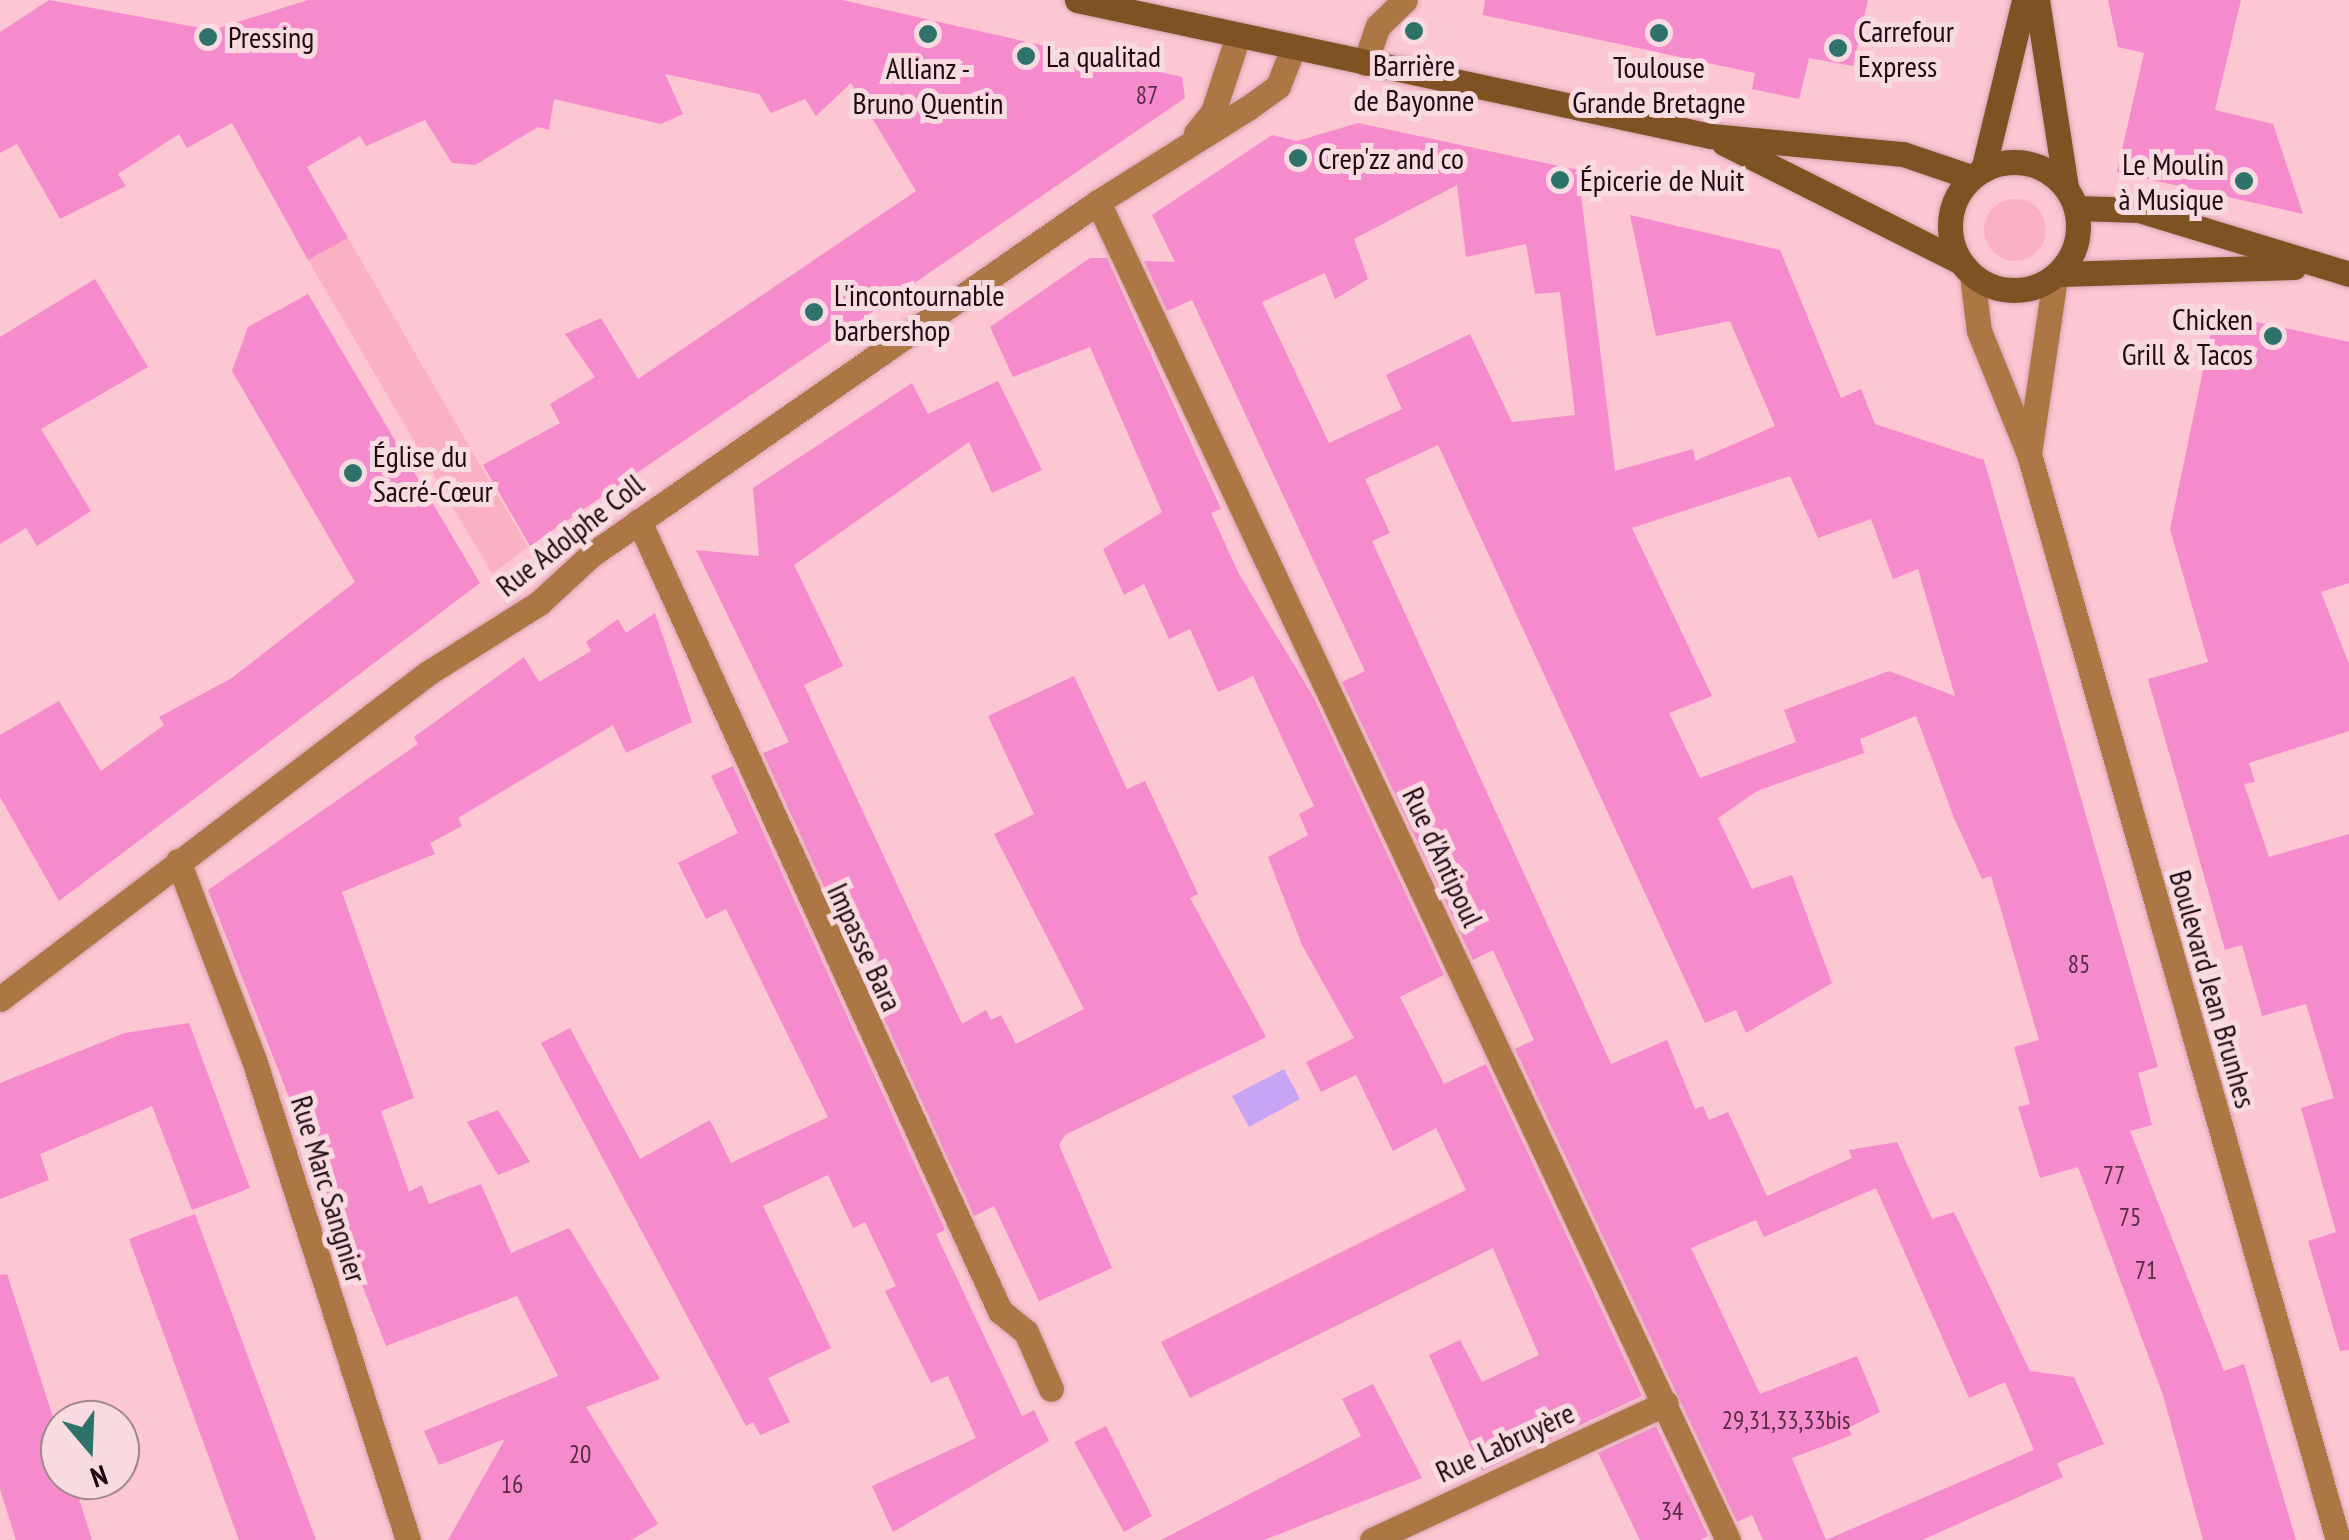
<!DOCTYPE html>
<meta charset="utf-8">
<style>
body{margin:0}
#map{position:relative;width:2349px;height:1540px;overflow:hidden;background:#fcc6d2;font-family:"PT Sans Narrow",sans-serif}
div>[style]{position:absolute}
.green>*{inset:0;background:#fcb0c3}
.round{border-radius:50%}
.water>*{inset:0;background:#c7a4f6}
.building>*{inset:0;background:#f58bcc}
.roads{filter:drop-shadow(0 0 2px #d5a4af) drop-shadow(0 0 2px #d5a4af)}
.street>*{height:25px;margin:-12.5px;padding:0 12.5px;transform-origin:12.5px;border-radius:12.5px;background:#ac7744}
.secondary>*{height:25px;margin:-12.5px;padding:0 12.5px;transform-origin:12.5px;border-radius:12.5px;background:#7f5224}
.secondary>.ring{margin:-12.5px;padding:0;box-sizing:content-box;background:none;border:25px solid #7f5224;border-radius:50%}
.dots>*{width:28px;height:28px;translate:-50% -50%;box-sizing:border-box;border:5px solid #f7dbe1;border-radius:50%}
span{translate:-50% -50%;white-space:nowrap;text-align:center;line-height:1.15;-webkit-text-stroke:10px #f7dbe1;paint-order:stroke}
.number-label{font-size:25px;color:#562a40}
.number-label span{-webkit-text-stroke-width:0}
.poi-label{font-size:30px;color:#210a11}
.left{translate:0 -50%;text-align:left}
.right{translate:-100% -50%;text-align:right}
.street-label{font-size:30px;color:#210a11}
.north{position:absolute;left:40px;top:1400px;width:100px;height:100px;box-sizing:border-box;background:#f7dbe1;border:2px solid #a1878e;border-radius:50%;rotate:161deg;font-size:28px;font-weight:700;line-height:40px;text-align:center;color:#210a11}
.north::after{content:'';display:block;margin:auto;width:35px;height:45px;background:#2d736a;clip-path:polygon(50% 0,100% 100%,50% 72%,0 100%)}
</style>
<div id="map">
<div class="green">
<i class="round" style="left:1984px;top:199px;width:62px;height:62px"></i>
<i style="clip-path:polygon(348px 238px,528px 547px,492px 574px,308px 260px)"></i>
</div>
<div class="water">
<i style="clip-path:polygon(1284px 1069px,1300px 1099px,1249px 1127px,1232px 1096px)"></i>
</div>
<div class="building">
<i style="clip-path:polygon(49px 0,212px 30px,308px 0,842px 0,1182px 77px,1185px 98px,530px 546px,483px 465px,560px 423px,550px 404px,595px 377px,565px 334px,601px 318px,638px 379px,916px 191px,851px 83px,816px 116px,805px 99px,771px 113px,759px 94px,665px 74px,683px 114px,661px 124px,554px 99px,549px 130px,538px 127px,475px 165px,452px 163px,425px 120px,366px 146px,360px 136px,307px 167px,348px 238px,308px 260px,232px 123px,187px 148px,179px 134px,118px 174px,126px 186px,60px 219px,17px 144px,0 153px,0 32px)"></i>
<i style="clip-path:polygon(1485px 0,1868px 0,1853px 66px,1809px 58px,1799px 99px,1752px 89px,1755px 73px,1483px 15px)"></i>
<i style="clip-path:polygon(2108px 0,2241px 0,2215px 110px,2273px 124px,2303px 214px,2117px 172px,2144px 53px,2118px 47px)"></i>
<i style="clip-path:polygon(evenodd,1358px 123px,1578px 170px,1615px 471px,1693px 449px,1695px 461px,1775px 426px,1730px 321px,1656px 336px,1630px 215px,1780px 250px,1841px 398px,1861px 389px,1875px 424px,1984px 460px,2158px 1067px,2138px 1073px,2152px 1125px,2130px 1131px,2224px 1371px,2244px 1364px,2296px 1540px,2203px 1540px,2163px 1395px,2078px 1167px,2040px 1178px,2018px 1107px,2030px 1104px,2014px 1047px,2039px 1040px,1991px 876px,1982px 879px,1954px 818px,1916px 716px,1860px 739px,1864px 753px,1757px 791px,1718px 818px,1752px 889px,1792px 875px,1832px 983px,1746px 1033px,1736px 1010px,1705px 1023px,1438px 445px,1365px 479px,1390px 533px,1372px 541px,1611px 1064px,1667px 1040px,1695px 1109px,1703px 1106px,1709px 1120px,1728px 1112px,1767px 1196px,1852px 1158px,1849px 1150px,1897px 1142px,1932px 1219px,1954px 1212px,2030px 1371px,2074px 1377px,2104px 1444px,2057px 1463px,2063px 1477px,1922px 1540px,1763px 1540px,1752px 1515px,1737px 1522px,1515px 1049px,1534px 1040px,1493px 950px,1473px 960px,1342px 682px,1365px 671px,1192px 300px,1167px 311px,1144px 261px,1175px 262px,1152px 215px,1272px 135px,1297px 141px,1358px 123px,1457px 185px,1466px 257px,1526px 244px,1535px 294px,1560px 292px,1575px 415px,1512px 422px,1470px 334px,1386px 375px,1402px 409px,1329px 443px,1262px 302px,1325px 273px,1335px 299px,1368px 279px,1354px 239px,1457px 185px,1358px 123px,1790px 476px,1818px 538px,1871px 519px,1893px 579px,1918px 569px,1955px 696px,1889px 671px,1784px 710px,1796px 742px,1700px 778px,1669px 713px,1712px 696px,1632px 528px,1790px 476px,1358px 123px,1876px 1188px,1969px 1398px,2005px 1382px,2034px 1450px,1826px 1540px,1792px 1458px,1852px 1435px,1848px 1428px,1880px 1412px,1857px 1356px,1760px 1394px,1691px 1248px,1756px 1220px,1764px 1237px,1876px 1188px)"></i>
<i style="clip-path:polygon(1090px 258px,1107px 258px,1221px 509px,1211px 513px,1239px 574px,1313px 696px,1444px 975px,1400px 997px,1444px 1084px,1486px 1064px,1642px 1396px,1482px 1471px,1429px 1355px,1460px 1340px,1482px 1382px,1539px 1355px,1493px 1248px,1190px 1398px,1161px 1342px,1466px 1190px,1436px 1128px,1393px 1151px,1356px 1075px,1321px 1092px,1306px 1062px,1354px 1038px,1302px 945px,1268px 857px,1308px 835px,1299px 814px,1314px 806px,1253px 676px,1218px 692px,1190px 629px,1169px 639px,1144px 584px,1124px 595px,1103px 549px,1162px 512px,1090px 347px,1013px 377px,990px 327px)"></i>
<i style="clip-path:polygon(95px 279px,148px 367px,41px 429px,91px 511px,37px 546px,26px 528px,0 544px,0 337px)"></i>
<i style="clip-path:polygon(308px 294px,480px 583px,59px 901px,0 797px,0 735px,59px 701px,101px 771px,164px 725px,159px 717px,232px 678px,355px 582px,232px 371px,248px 327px)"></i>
<i style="clip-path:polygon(2215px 313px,2349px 342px,2349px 583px,2321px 592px,2349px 664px,2349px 731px,2249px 763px,2255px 782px,2244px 784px,2269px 857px,2349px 834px,2349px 1350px,2340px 1351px,2308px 1241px,2336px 1232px,2301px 1108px,2334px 1098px,2306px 1004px,2262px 1016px,2242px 945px,2225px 950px,2148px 679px,2208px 662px,2170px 529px)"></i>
<i style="clip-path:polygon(998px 381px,1042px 470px,992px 493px,969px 442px,794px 565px,843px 666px,804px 685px,962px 1024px,986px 1010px,991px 1020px,1001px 1015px,1016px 1044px,1084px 1009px,994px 834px,1034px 814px,988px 716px,1074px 676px,1127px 789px,1145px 781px,1198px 894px,1190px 898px,1266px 1037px,1065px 1135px,1059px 1145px,1112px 1268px,1039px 1301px,994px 1206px,974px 1216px,763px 753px,789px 742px,696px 550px,759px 556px,753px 488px,912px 383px,928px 414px)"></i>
<i style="clip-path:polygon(655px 613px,692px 722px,626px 753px,613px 725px,458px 818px,462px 826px,430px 843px,435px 854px,342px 892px,414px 1098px,381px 1111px,409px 1192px,422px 1185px,429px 1204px,481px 1184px,511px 1253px,569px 1228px,660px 1379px,586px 1407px,658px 1524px,631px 1540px,448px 1540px,505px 1439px,439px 1465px,424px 1431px,558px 1376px,517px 1296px,386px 1346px,208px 890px,418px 744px,414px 737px,524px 657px,539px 682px,591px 651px,586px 642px,618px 619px,626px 633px)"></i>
<i style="clip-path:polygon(733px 766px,945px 1230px,936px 1234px,1022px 1416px,1034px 1410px,1049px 1441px,893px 1532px,872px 1486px,976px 1438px,948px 1376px,931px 1383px,885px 1291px,896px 1286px,865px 1222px,853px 1228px,828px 1175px,763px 1206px,831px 1348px,768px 1378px,790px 1422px,760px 1435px,753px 1422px,746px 1426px,541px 1043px,570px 1028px,640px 1159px,710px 1120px,731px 1163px,828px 1117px,726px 909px,706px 919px,678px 863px,738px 833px,711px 776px)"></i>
<i style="clip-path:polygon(189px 1023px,250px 1188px,192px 1210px,152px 1106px,40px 1154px,49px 1180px,0 1199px,0 1083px,125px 1033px)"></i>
<i style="clip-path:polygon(498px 1110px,530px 1162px,498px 1175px,467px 1122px)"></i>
<i style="clip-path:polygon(195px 1214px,316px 1540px,239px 1540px,129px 1239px)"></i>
<i style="clip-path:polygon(7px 1274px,60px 1439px,60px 1480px,73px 1480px,92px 1540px,16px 1540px,0 1489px,0 1275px)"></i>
<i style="clip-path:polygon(1373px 1384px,1422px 1478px,1264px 1540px,1161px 1540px,1361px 1436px,1342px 1399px)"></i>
<i style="clip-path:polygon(1106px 1426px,1152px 1516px,1124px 1532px,1074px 1442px)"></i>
<i style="clip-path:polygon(1656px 1426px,1708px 1536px,1700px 1540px,1640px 1540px,1598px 1453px)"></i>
</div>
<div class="roads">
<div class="street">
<i style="left:1365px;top:63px;width:39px;rotate:-71deg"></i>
<i style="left:1378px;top:26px;width:37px;rotate:-44deg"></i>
<i style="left:1196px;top:133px;width:27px;rotate:-51deg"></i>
<i style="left:1213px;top:112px;width:80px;rotate:-71.8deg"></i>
<i style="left:1098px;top:202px;width:1479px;rotate:64.79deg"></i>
<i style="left:1972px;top:275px;width:56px;rotate:82.9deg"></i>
<i style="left:1979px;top:331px;width:133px;rotate:67.9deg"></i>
<i style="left:2029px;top:454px;width:1129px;rotate:74.12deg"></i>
<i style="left:2029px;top:454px;width:178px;rotate:-81.6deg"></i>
<i style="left:639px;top:521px;width:869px;rotate:65.44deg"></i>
<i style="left:1000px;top:1311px;width:33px;rotate:39deg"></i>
<i style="left:1026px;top:1332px;width:62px;rotate:66.3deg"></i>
<i style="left:178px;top:861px;width:213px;rotate:69.1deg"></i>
<i style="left:254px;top:1060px;width:504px;rotate:72.21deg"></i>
<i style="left:0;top:999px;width:538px;rotate:-37.3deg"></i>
<i style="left:428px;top:673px;width:131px;rotate:-32.2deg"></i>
<i style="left:539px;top:603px;width:71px;rotate:-42.7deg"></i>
<i style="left:591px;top:555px;width:618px;rotate:-34.85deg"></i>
<i style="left:1098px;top:202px;width:177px;rotate:-32.1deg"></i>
<i style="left:1248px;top:108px;width:37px;rotate:-36deg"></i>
<i style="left:1278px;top:86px;width:41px;rotate:-68.5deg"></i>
<i style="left:1372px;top:1540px;width:324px;rotate:-25deg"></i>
</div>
<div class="secondary">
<i style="left:1077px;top:0;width:648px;rotate:12.11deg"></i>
<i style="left:1711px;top:136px;width:193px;rotate:5.4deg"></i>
<i style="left:1903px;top:154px;width:72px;rotate:18.7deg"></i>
<i style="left:2037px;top:0;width:190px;rotate:81.2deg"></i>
<i style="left:1724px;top:143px;width:263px;rotate:26.7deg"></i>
<i class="ring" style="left:1950px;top:162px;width:103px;height:103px"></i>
<i style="left:1983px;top:170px;width:175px;rotate:-76.4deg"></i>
<i style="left:2076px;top:208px;width:63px;rotate:1.8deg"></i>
<i style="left:2139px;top:210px;width:220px;rotate:16.9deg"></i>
<i style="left:2060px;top:274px;width:234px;rotate:-1.7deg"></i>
</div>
</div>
<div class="dots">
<i style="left:1414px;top:31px;background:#2d736a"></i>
<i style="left:1659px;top:33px;background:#2d736a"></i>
<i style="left:928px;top:34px;background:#2d736a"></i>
<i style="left:208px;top:37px;background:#2d736a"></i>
<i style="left:1838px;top:48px;background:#2d736a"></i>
<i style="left:1026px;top:56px;background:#2d736a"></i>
<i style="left:1298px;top:158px;background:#2d736a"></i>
<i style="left:1560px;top:180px;background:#2d736a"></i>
<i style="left:2244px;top:181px;background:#2d736a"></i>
<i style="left:814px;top:312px;background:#2d736a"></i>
<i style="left:2273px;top:336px;background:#2d736a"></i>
<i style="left:353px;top:473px;background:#2d736a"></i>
</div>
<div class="number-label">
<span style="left:1147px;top:95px">87</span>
<span style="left:2079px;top:964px">85</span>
<span style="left:2114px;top:1175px">77</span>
<span style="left:2130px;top:1217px">75</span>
<span style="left:2146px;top:1270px">71</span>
<span style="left:1786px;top:1420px">29,31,33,33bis</span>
<span style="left:580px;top:1454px">20</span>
<span style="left:512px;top:1484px">16</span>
<span style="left:1672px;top:1511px">34</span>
</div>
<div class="poi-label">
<span class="left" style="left:1858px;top:48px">Carrefour<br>Express</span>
<span class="left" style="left:228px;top:37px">Pressing</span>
<span class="left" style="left:1046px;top:56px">La qualitad</span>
<span style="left:1414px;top:82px">Barrière<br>de Bayonne</span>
<span style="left:1659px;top:84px">Toulouse<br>Grande Bretagne</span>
<span style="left:928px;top:85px">Allianz -<br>Bruno Quentin</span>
<span class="left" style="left:1318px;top:158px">Crep'zz and co</span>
<span class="right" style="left:2224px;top:181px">Le Moulin<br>à Musique</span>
<span class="left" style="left:1580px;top:180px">Épicerie de Nuit</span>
<span class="left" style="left:834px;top:312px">L'incontournable<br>barbershop</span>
<span class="right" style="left:2253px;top:336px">Chicken<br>Grill &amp; Tacos</span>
<span class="left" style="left:373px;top:473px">Église du<br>Sacré-Cœur</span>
</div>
<div class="street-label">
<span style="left:570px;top:535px;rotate:-38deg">Rue Adolphe Coll</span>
<span style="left:1443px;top:857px;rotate:65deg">Rue d'Antipoul</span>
<span style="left:865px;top:947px;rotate:65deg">Impasse Bara</span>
<span style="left:2213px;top:989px;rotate:74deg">Boulevard Jean Brunhes</span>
<span style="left:329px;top:1189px;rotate:73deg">Rue Marc Sangnier</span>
<span style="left:1505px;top:1442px;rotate:-25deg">Rue Labruyère</span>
</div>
<div class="north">N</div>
</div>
